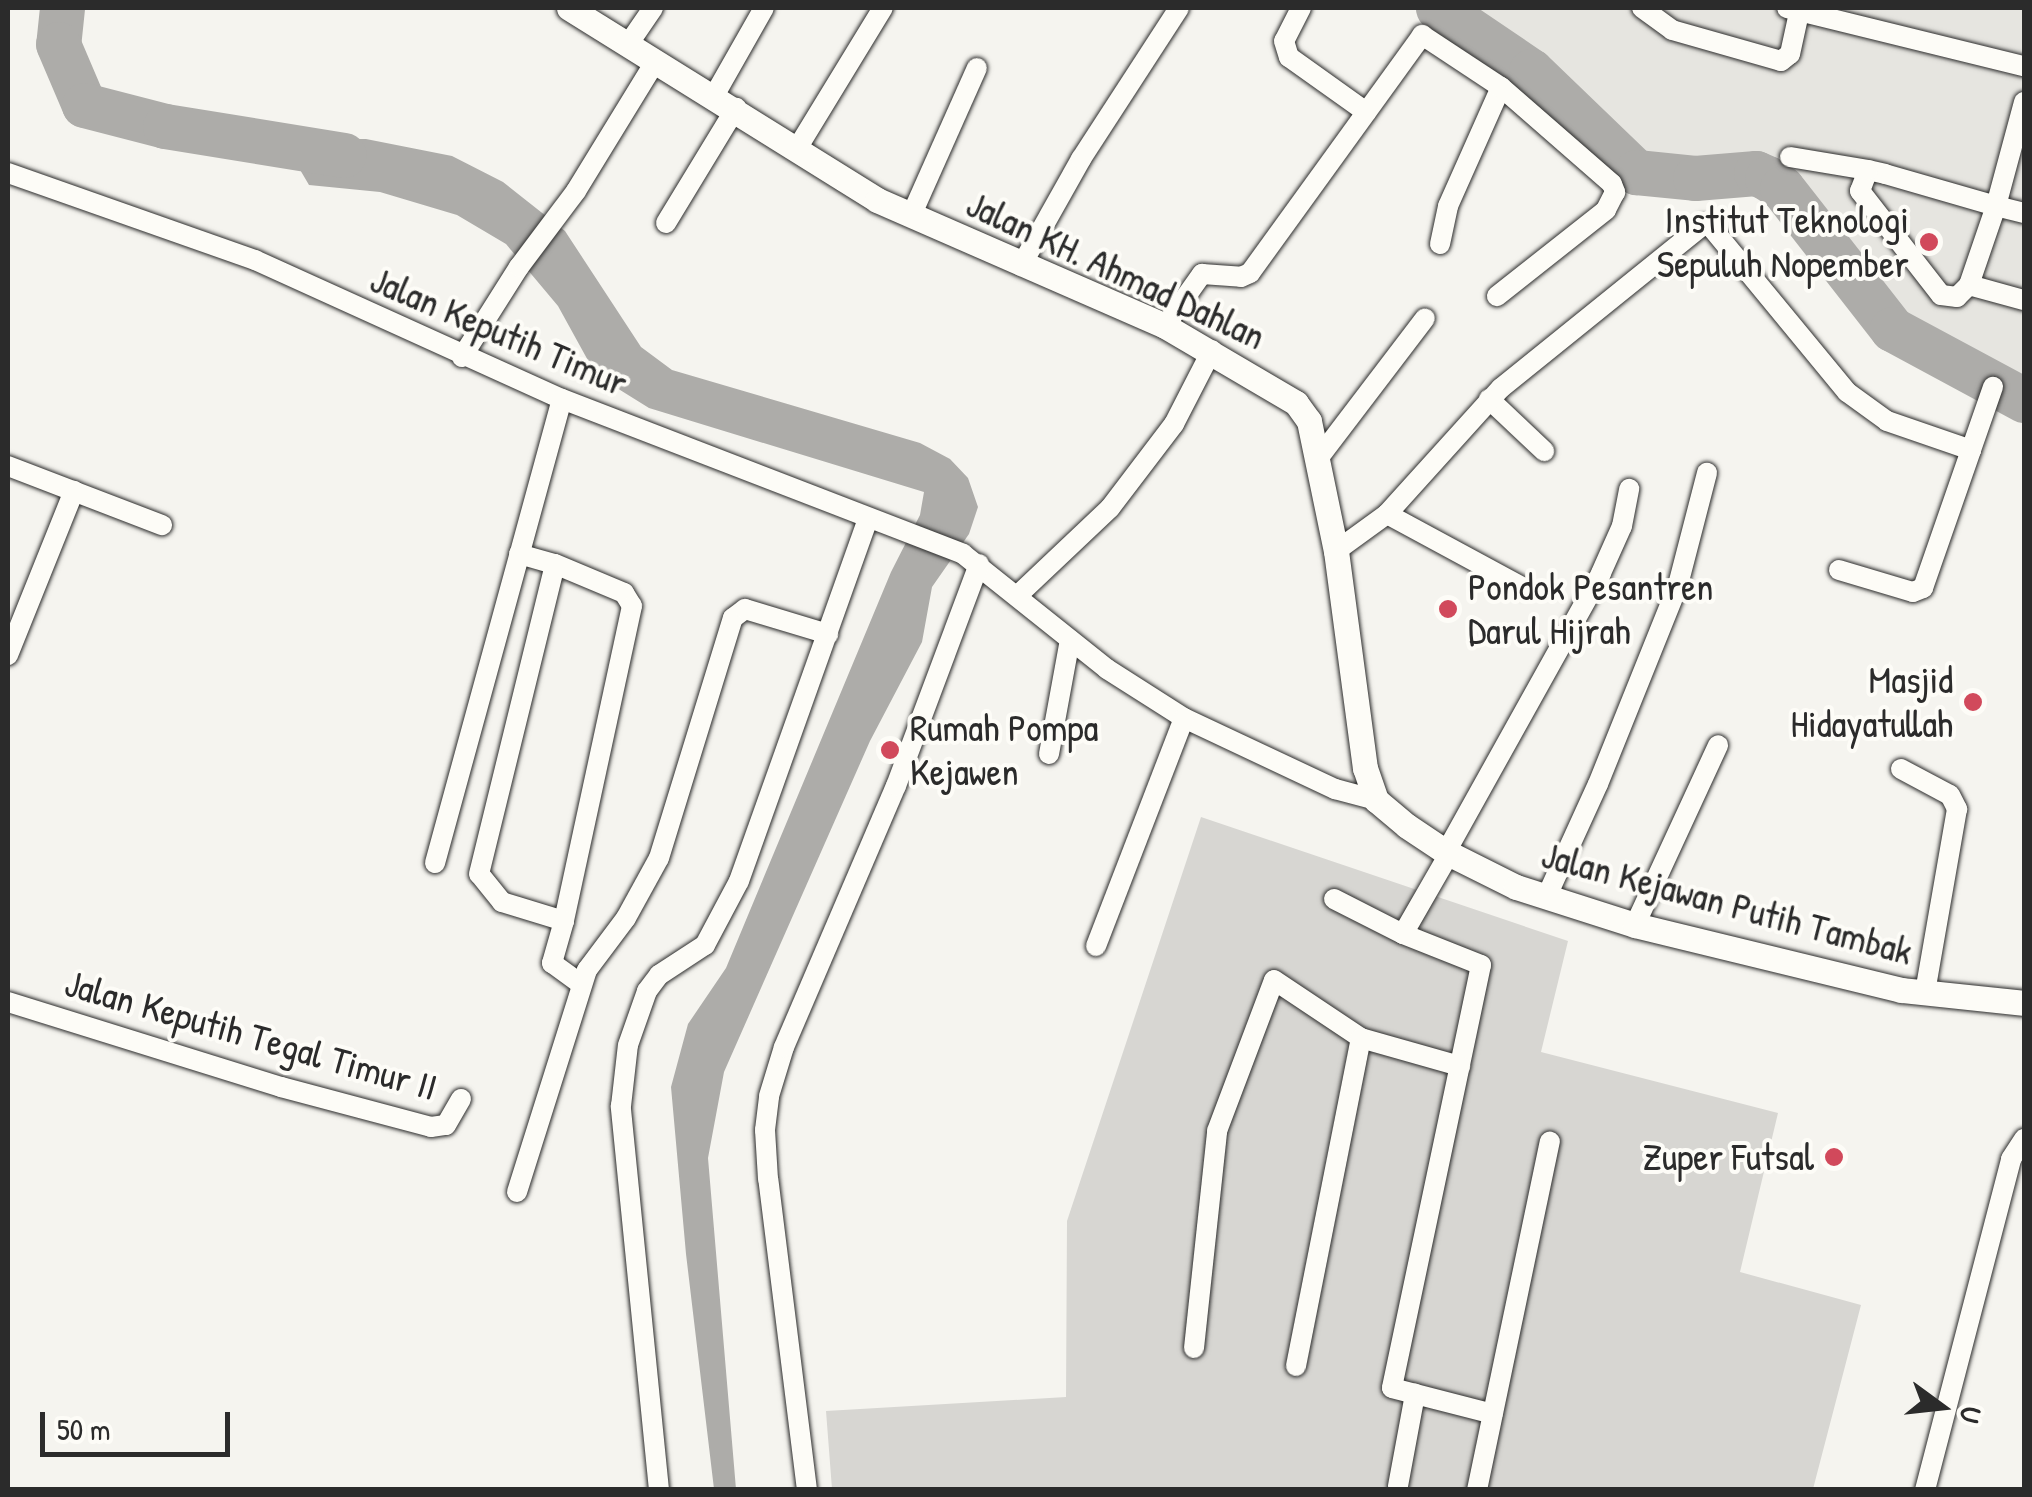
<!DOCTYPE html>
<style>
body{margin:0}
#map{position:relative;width:2032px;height:1497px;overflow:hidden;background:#f5f4ef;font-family:"Patrick Hand",sans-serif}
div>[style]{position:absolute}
.built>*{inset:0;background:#e6e5e0}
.green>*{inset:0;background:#d7d6d2}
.water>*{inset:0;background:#adaca9}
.river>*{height:45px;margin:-22.5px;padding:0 22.5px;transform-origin:22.5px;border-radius:22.5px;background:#adaca9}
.roads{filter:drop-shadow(0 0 2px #2b2b2b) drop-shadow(0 0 2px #2b2b2b)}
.minor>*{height:20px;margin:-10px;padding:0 10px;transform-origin:10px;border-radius:10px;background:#fdfcf7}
.tertiary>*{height:25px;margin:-12.5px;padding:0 12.5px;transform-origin:12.5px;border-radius:12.5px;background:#fdfcf7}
.dots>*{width:28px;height:28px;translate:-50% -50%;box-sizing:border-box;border:5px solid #fdfcf7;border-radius:50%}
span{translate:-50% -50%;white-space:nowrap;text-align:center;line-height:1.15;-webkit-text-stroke:8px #fdfcf7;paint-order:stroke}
.poi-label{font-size:38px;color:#2b2b2b}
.right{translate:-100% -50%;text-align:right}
.left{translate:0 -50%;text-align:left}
.street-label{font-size:38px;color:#2b2b2b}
.frame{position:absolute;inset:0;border:10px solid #2b2b2b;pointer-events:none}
.north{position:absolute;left:1892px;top:1357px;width:100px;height:100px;-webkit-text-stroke:8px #fdfcf7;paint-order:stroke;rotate:105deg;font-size:28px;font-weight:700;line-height:40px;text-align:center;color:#2b2b2b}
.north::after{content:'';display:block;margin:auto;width:35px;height:45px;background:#2b2b2b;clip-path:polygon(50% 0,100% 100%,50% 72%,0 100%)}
.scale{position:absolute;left:40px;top:1412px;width:190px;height:45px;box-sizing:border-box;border:5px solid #2b2b2b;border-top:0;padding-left:12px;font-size:30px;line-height:35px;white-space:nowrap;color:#2b2b2b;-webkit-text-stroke:8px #fdfcf7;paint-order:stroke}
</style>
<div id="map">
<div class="built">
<i style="clip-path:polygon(1457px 8px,2024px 8px,2024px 385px,1897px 319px,1770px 165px,1651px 158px)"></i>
</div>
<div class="green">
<i style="clip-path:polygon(1201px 817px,1568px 941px,1541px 1052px,1778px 1113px,1740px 1272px,1861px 1305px,1813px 1489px,832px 1489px,826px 1411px,1066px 1397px,1067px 1221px)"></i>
</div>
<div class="water">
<i style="clip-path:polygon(282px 139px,366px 139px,452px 156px,503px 182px,565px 231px,641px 347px,672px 370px,920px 443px,950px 459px,968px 478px,978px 507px,969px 534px,932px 587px,922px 642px,870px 741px,724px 1072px,708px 1158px,736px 1489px,714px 1489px,686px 1254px,671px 1087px,688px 1024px,726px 968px,891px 572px,920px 515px,924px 492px,649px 408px,596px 375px,558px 306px,506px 244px,457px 215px,380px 192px,309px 185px)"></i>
</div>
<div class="river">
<i style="left:62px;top:8px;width:36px;rotate:96deg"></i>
<i style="left:58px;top:44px;width:66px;rotate:66.9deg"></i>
<i style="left:84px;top:105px;width:84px;rotate:14.5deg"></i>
<i style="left:165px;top:126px;width:181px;rotate:9.2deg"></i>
<i style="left:1438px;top:8px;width:112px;rotate:34.1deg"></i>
<i style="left:1531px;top:71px;width:146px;rotate:43.9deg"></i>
<i style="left:1636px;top:172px;width:59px;rotate:5.8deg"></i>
<i style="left:1695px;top:178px;width:61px;rotate:-4.7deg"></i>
<i style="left:1756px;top:173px;width:12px;rotate:24deg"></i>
<i style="left:1767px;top:178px;width:18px;rotate:34deg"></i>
<i style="left:1782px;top:188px;width:179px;rotate:52deg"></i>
<i style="left:1892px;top:329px;width:150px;rotate:28.3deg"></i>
</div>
<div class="roads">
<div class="minor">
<i style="left:1301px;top:8px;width:37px;rotate:117deg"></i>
<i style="left:1284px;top:41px;width:17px;rotate:73deg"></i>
<i style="left:1289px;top:57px;width:95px;rotate:35.5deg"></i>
<i style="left:1642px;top:8px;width:37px;rotate:36deg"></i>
<i style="left:1672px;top:30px;width:113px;rotate:15.9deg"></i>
<i style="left:1781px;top:61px;width:11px;rotate:-38deg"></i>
<i style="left:1790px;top:54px;width:47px;rotate:-77.7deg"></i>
<i style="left:1787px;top:8px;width:244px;rotate:13.8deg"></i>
<i style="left:627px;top:46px;width:46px;rotate:-55.6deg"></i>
<i style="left:714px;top:96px;width:101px;rotate:-60.4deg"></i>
<i style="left:2024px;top:102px;width:108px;rotate:105.1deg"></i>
<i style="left:1996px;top:206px;width:83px;rotate:108.9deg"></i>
<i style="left:1969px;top:285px;width:17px;rotate:135deg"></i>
<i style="left:1957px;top:297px;width:16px;rotate:-173deg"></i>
<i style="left:1941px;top:295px;width:132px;rotate:-127.9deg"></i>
<i style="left:1860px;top:191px;width:22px;rotate:-69deg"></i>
<i style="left:1868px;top:170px;width:17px;rotate:13deg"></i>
<i style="left:1885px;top:174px;width:116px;rotate:16.1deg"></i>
<i style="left:1996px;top:206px;width:29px;rotate:14deg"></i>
<i style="left:798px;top:147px;width:163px;rotate:-58.6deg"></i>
<i style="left:1790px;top:157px;width:79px;rotate:9.5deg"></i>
<i style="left:8px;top:173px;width:262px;rotate:19.4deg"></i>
<i style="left:255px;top:260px;width:337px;rotate:24.4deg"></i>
<i style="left:562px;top:399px;width:430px;rotate:21.1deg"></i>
<i style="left:963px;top:554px;width:184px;rotate:38.6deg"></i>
<i style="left:1107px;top:669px;width:91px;rotate:32.5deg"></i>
<i style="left:1184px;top:718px;width:167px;rotate:25.2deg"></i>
<i style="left:1335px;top:789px;width:42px;rotate:15deg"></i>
<i style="left:911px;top:216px;width:162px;rotate:-66deg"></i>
<i style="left:666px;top:223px;width:135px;rotate:-58.7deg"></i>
<i style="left:1440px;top:244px;width:39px;rotate:-78deg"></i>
<i style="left:1448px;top:206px;width:130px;rotate:-66deg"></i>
<i style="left:1021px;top:266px;width:123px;rotate:-60.7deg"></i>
<i style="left:1081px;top:159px;width:180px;rotate:-57deg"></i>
<i style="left:1969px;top:285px;width:57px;rotate:15.3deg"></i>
<i style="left:1165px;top:326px;width:64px;rotate:-54.6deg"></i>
<i style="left:1202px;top:274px;width:39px;rotate:4deg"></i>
<i style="left:1241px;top:277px;width:10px;rotate:-24deg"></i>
<i style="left:1250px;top:273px;width:294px;rotate:-54.1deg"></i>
<i style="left:1422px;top:35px;width:95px;rotate:33.4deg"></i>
<i style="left:1501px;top:87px;width:147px;rotate:41.1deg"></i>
<i style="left:1612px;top:184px;width:9px;rotate:69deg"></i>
<i style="left:1615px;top:192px;width:20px;rotate:117deg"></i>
<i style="left:1606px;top:210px;width:139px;rotate:141.7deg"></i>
<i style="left:462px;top:357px;width:107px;rotate:-57.7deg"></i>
<i style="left:519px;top:267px;width:95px;rotate:-53.1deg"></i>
<i style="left:576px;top:191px;width:151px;rotate:-58.5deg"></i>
<i style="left:1489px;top:399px;width:76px;rotate:43.4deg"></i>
<i style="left:1317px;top:460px;width:178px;rotate:-52.7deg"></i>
<i style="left:8px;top:466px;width:165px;rotate:21deg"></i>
<i style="left:1387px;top:514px;width:153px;rotate:28.4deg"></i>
<i style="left:1336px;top:551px;width:63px;rotate:-36deg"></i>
<i style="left:1387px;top:514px;width:170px;rotate:-47.9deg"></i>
<i style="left:1501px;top:388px;width:260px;rotate:-38.9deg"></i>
<i style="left:1703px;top:225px;width:8px;rotate:14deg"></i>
<i style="left:1711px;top:227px;width:214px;rotate:50.5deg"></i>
<i style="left:1847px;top:392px;width:49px;rotate:35.9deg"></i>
<i style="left:1887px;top:421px;width:89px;rotate:19deg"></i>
<i style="left:1971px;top:450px;width:67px;rotate:-70.8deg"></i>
<i style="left:519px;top:554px;width:37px;rotate:16deg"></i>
<i style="left:555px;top:564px;width:75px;rotate:22.8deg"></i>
<i style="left:624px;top:593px;width:15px;rotate:58deg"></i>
<i style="left:632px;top:606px;width:322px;rotate:102.2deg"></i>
<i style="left:564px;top:921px;width:65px;rotate:-163deg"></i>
<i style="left:502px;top:902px;width:36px;rotate:-129deg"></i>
<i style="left:479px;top:874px;width:319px;rotate:-76.2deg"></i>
<i style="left:1839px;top:570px;width:77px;rotate:16.6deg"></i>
<i style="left:1913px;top:592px;width:11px;rotate:-22deg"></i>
<i style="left:1923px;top:588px;width:146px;rotate:-70.8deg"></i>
<i style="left:1017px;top:596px;width:128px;rotate:-43.4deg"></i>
<i style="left:1110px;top:508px;width:106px;rotate:-52.7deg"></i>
<i style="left:1174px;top:424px;width:83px;rotate:-62.8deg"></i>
<i style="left:8px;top:655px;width:177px;rotate:-68.1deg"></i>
<i style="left:1049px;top:754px;width:116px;rotate:-79.6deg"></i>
<i style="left:1901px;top:769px;width:55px;rotate:28deg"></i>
<i style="left:1950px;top:795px;width:16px;rotate:63deg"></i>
<i style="left:1957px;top:809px;width:186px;rotate:99.9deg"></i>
<i style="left:1446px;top:852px;width:319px;rotate:-60.9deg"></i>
<i style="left:1601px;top:573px;width:51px;rotate:-65.9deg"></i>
<i style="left:1622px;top:526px;width:38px;rotate:-79deg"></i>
<i style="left:435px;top:863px;width:481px;rotate:-74.7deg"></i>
<i style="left:1546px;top:898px;width:125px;rotate:-65.5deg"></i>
<i style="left:1598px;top:784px;width:214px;rotate:-68.1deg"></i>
<i style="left:1678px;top:585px;width:116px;rotate:-75.5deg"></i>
<i style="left:1334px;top:899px;width:77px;rotate:26.9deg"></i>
<i style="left:1403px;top:934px;width:92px;rotate:-60.1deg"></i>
<i style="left:564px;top:921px;width:44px;rotate:105.9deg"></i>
<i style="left:552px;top:963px;width:36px;rotate:36deg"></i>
<i style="left:1635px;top:925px;width:198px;rotate:-65.2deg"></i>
<i style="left:1403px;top:934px;width:84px;rotate:21.7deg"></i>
<i style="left:1481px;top:965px;width:432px;rotate:101.9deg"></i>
<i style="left:1392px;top:1388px;width:104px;rotate:14.4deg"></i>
<i style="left:1096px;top:946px;width:244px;rotate:-68.9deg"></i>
<i style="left:8px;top:1002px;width:286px;rotate:17.3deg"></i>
<i style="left:281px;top:1087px;width:155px;rotate:14.9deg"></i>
<i style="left:431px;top:1127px;width:15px;rotate:-8deg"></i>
<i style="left:446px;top:1125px;width:30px;rotate:-60deg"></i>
<i style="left:517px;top:1192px;width:233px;rotate:-72.5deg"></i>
<i style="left:587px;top:970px;width:65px;rotate:-53.1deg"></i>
<i style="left:626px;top:918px;width:68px;rotate:-61.2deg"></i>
<i style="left:659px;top:858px;width:251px;rotate:-72.9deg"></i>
<i style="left:733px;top:618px;width:15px;rotate:-37deg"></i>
<i style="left:745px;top:609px;width:87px;rotate:16.8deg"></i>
<i style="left:1194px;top:1348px;width:218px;rotate:-83.9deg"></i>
<i style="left:1217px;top:1131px;width:161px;rotate:-69.3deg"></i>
<i style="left:1274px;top:980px;width:105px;rotate:33.7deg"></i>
<i style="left:1361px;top:1038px;width:103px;rotate:15.8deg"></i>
<i style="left:1296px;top:1366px;width:334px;rotate:-78.8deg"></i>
<i style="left:1398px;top:1486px;width:94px;rotate:-79.5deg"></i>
<i style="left:659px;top:1490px;width:386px;rotate:-95.7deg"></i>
<i style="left:621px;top:1106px;width:61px;rotate:-83.5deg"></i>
<i style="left:628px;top:1045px;width:57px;rotate:-70.6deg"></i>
<i style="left:647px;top:991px;width:20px;rotate:-53deg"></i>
<i style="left:659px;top:975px;width:55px;rotate:-33.1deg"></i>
<i style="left:705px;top:945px;width:72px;rotate:-62deg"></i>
<i style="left:739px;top:881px;width:385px;rotate:-70.4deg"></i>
<i style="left:807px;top:1490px;width:313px;rotate:-97.1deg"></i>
<i style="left:768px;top:1179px;width:49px;rotate:-93.5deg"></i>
<i style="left:765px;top:1130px;width:34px;rotate:-83deg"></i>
<i style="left:769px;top:1096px;width:51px;rotate:-73deg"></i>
<i style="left:784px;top:1047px;width:284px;rotate:-66.8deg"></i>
<i style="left:896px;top:786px;width:237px;rotate:-69.5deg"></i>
<i style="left:1477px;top:1490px;width:356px;rotate:-78.2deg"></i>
<i style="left:1925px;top:1490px;width:342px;rotate:-75.4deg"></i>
<i style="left:2011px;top:1159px;width:24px;rotate:-57deg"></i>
</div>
<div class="tertiary">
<i style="left:569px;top:8px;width:363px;rotate:31.9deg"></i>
<i style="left:877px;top:200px;width:314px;rotate:23.6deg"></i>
<i style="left:1165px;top:326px;width:152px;rotate:30.4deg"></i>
<i style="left:1296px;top:403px;width:22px;rotate:54deg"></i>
<i style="left:1309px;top:421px;width:133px;rotate:78.3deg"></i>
<i style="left:1336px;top:551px;width:219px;rotate:82.4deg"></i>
<i style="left:1365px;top:768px;width:34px;rotate:71deg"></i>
<i style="left:1376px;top:800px;width:40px;rotate:40deg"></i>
<i style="left:1407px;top:826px;width:47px;rotate:33.7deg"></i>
<i style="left:1446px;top:852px;width:78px;rotate:26.6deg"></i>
<i style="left:1516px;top:887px;width:125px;rotate:17.7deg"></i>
<i style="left:1635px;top:925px;width:274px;rotate:13.7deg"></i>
<i style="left:1901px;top:990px;width:124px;rotate:6deg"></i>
</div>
</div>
<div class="dots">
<i style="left:1929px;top:242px;background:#d1495b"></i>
<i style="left:1448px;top:609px;background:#d1495b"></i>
<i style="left:1973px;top:702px;background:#d1495b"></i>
<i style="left:890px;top:750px;background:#d1495b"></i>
<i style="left:1834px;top:1157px;background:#d1495b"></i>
</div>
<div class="poi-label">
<span class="right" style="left:1909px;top:242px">Institut Teknologi<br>Sepuluh Nopember</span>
<span class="left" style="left:1468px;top:609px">Pondok Pesantren<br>Darul Hijrah</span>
<span class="right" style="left:1953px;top:702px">Masjid<br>Hidayatullah</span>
<span class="left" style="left:910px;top:750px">Rumah Pompa<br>Kejawen</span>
<span class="right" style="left:1814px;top:1157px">Zuper Futsal</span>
</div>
<div class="street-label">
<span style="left:1116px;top:270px;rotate:25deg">Jalan KH. Ahmad Dahlan</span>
<span style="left:499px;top:331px;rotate:23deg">Jalan Keputih Timur</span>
<span style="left:1727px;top:903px;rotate:15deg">Jalan Kejawan Putih Tambak</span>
<span style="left:251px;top:1035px;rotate:16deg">Jalan Keputih Tegal Timur II</span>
</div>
<div class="frame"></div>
<div class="north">U</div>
<div class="scale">50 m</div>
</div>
